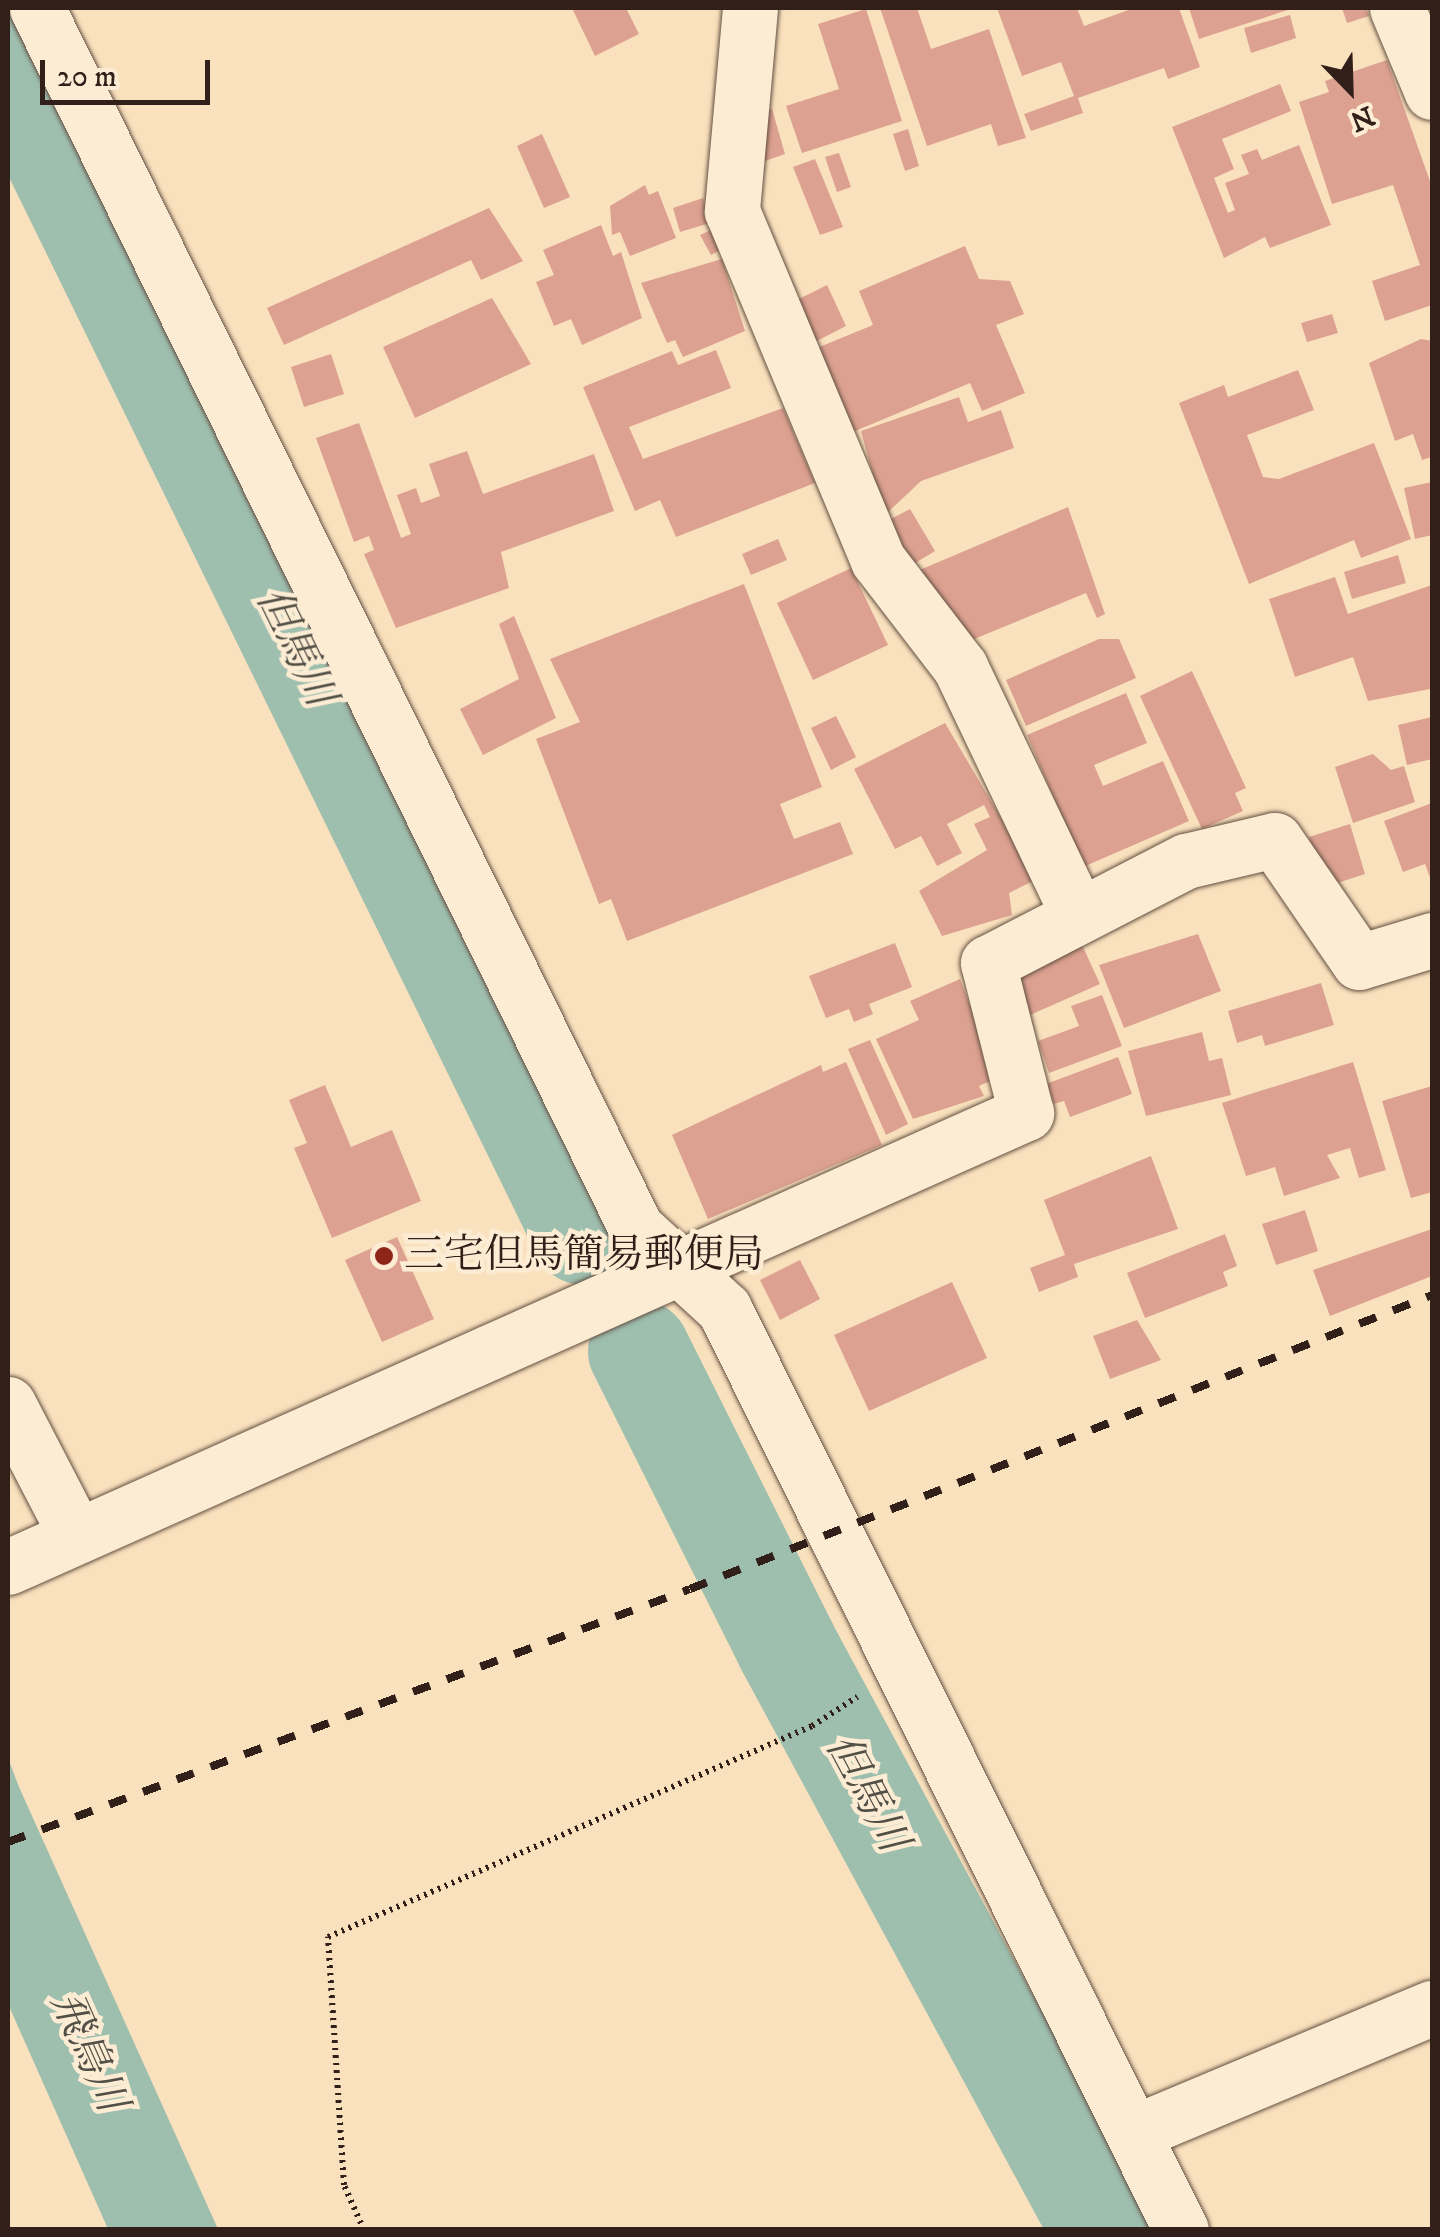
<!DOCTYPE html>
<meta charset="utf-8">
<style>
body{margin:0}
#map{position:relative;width:1440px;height:2237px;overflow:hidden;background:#fae1bd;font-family:"IM FELL DW Pica","Noto Serif JP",serif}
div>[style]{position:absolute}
.water>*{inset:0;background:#9ebeae}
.river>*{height:102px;margin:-51px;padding:0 51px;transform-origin:51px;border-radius:51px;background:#9ebeae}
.building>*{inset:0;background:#dca190}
.path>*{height:6px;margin-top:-3px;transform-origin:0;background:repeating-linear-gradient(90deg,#31201a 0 2.5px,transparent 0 7.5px)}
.roads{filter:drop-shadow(0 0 2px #635043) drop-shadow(0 0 2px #635043)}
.minor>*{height:55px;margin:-27.5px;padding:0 27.5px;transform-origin:27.5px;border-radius:27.5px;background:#fcecd4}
.rail>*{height:8px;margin-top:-4px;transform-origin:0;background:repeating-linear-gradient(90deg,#31201a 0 18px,transparent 0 36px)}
.dots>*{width:28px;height:28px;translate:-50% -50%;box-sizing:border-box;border:5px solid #fcecd4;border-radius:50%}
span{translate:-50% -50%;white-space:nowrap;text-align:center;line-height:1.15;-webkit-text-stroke:9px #fcecd4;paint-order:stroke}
.poi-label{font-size:40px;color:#31201a}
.left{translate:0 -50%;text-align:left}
.water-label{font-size:42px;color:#524f46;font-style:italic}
.frame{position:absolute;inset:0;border:10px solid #31201a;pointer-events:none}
.north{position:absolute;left:1300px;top:40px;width:100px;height:100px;-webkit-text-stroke:8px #fcecd4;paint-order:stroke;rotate:157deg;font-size:28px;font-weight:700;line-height:40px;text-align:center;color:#31201a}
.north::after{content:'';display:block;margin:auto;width:35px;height:45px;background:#31201a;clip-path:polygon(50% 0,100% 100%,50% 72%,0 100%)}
.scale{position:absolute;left:40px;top:60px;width:170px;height:45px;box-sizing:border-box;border:5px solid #31201a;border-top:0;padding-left:12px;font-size:30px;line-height:35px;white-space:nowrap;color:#31201a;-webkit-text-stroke:8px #fcecd4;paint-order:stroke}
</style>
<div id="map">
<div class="water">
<i style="clip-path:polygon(8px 1758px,19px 1787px,218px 2229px,108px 2229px,8px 2004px)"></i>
</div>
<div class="river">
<i style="left:8px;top:59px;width:1308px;rotate:63.92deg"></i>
<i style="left:639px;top:1351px;width:329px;rotate:63.4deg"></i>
<i style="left:786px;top:1645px;width:665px;rotate:61.62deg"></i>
</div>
<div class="building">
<i style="clip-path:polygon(572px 8px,626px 8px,639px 34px,595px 56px)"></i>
<i style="clip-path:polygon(880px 8px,917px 8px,931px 49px,989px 29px,1026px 138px,998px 146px,991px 124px,927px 146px)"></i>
<i style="clip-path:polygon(997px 8px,1077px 8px,1084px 26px,1134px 8px,1179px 8px,1200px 67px,1168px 79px,1164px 68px,1078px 98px,1083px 113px,1031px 131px,1024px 114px,1074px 96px,1061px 62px,1022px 76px)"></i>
<i style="clip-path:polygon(1189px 8px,1294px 8px,1199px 39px)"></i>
<i style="clip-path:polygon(1342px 8px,1366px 8px,1369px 16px,1347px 23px)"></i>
<i style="clip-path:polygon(866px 9px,902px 121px,802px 153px,786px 106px,839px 89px,818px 24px)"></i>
<i style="clip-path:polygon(1290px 15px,1296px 38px,1251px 53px,1244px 28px)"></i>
<i style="clip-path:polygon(1387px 60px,1432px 187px,1432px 305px,1385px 321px,1372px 281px,1420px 265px,1393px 185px,1332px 204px,1299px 102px,1329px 92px,1325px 81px)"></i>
<i style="clip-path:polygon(1280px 84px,1291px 111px,1222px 139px,1234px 169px,1214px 178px,1228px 213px,1235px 210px,1225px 183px,1249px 174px,1241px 155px,1257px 149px,1262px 160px,1299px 145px,1331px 225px,1270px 248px,1265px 237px,1224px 258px,1172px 127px)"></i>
<i style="clip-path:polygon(772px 109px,785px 154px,765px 161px,751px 115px)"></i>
<i style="clip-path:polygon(908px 129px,919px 166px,905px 171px,893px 134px)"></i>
<i style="clip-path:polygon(542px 134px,570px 197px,544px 208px,517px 146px)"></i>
<i style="clip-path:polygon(839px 153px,851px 187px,837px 192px,825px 157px)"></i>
<i style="clip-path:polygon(815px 159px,843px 227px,820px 235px,793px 167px)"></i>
<i style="clip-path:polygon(645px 185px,649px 195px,658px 191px,676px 238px,630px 256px,620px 232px,612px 235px,610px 206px)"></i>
<i style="clip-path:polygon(703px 198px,710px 223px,680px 232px,673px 208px)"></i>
<i style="clip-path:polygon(489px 208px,523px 261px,481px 280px,471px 260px,284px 345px,267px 308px)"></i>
<i style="clip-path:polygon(601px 225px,613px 256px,621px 252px,642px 318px,582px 345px,571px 319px,554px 326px,536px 282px,554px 275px,543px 250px)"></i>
<i style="clip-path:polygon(711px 230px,720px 250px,711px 255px,700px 235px)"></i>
<i style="clip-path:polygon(965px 246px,979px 279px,1010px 281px,1024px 314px,996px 325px,1025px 393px,982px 411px,970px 383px,853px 432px,817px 348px,873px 325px,859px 291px)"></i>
<i style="clip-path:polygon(722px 259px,745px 331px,683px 357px,675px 340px,667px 343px,641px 283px)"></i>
<i style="clip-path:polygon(827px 285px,846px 326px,813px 343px,793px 302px)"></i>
<i style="clip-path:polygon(492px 298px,531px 364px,415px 418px,383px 347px)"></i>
<i style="clip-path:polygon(1332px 314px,1338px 333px,1307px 342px,1301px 323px)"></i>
<i style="clip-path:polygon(1421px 339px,1432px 341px,1432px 457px,1422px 460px,1413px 434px,1395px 441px,1369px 363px)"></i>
<i style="clip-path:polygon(716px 350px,731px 388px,629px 427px,643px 459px,783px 408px,815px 483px,676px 537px,660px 500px,635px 511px,583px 387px,672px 351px,678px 365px)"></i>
<i style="clip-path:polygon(331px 354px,344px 394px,304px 407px,291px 367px)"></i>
<i style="clip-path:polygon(1298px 370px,1314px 410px,1247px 435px,1263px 477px,1279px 479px,1374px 443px,1411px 539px,1361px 558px,1354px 540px,1249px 584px,1179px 403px,1224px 385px,1228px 397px)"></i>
<i style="clip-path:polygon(959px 397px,968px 422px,1001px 410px,1014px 448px,921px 481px,884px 516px,861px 431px)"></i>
<i style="clip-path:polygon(359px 423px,401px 538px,411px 534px,397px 495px,416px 488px,421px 503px,440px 496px,429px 464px,467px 451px,483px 494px,594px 454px,614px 511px,501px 552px,509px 588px,396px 628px,364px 554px,374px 550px,369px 536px,354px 542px,316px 438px)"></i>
<i style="clip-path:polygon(1432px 482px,1432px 535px,1415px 539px,1404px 488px)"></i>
<i style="clip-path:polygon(1068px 507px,1105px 614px,1097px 618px,1086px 593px,967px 642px,952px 609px,940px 614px,915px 572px)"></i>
<i style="clip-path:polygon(910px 509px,935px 551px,912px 565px,887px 521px)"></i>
<i style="clip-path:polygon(778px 539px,787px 560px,751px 575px,742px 554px)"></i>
<i style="clip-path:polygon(1398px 555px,1406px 583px,1352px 599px,1344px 572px)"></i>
<i style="clip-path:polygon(851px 568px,888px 645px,813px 680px,777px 603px)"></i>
<i style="clip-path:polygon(1335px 577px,1348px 614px,1432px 585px,1430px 689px,1368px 701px,1353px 657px,1295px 677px,1269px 599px)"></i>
<i style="clip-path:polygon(744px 584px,822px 787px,780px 804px,794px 839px,840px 822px,853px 854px,627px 941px,611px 899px,599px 904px,536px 739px,580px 722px,550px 659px)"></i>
<i style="clip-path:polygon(514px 616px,556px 718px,483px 755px,460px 709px,519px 679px,499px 624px)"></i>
<i style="clip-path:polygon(1099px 639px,1119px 639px,1136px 678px,1026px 726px,1006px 680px)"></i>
<i style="clip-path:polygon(1192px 671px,1246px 788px,1235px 793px,1243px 811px,1202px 829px,1140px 696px)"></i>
<i style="clip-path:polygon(1126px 693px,1147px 743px,1094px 765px,1103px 786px,1163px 761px,1189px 821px,1083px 867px,1027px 735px)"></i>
<i style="clip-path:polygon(836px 716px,856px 757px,831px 770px,811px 728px)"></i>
<i style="clip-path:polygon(1432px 717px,1432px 759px,1407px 765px,1398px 725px)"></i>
<i style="clip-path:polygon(945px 723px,1037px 879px,1009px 893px,1012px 915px,942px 936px,919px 891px,987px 850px,974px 824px,990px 817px,984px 805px,947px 824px,962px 853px,937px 866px,921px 836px,895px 849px,854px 769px)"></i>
<i style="clip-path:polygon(1373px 754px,1391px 770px,1404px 766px,1415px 802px,1353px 823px,1335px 767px)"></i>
<i style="clip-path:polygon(1432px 803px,1432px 883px,1425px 864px,1403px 872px,1384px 821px)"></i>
<i style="clip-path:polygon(1350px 824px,1365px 874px,1325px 887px,1309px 837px)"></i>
<i style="clip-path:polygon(1198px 934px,1221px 991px,1124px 1028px,1099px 965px)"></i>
<i style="clip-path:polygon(1078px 936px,1100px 984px,1030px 1015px,1008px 967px)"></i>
<i style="clip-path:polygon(895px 943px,912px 987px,869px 1004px,873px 1014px,854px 1022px,849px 1009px,826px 1018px,809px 976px)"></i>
<i style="clip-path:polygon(960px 979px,997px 1078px,979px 1086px,984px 1096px,913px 1119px,876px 1039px,919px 1020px,910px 1001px)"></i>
<i style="clip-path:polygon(1321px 983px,1334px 1025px,1265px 1046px,1262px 1035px,1237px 1043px,1228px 1011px)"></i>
<i style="clip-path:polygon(1102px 995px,1122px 1046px,1049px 1073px,1038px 1041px,1079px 1026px,1071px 1006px)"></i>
<i style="clip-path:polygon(1202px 1032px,1209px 1061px,1222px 1058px,1231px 1095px,1146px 1116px,1128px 1051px)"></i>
<i style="clip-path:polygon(870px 1040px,908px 1124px,886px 1135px,848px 1049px)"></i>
<i style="clip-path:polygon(1118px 1057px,1132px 1094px,1070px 1117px,1064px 1101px,1054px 1104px,1046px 1084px)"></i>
<i style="clip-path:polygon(846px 1062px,882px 1145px,708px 1219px,672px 1135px,821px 1065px,823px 1072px)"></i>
<i style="clip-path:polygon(1353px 1062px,1386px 1170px,1359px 1178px,1350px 1148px,1327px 1155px,1340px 1178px,1284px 1196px,1275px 1167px,1246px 1176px,1222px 1103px)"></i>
<i style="clip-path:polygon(325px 1085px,351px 1147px,392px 1130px,421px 1201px,332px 1238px,294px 1148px,307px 1143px,289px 1100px)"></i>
<i style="clip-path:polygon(1432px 1086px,1432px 1192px,1411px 1198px,1382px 1101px)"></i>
<i style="clip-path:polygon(1151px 1156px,1178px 1229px,1074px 1264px,1078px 1277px,1039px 1292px,1030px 1268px,1065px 1255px,1044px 1200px)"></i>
<i style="clip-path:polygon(1305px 1210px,1318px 1251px,1276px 1265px,1262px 1224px)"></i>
<i style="clip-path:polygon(1432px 1229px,1432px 1276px,1330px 1316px,1313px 1270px)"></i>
<i style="clip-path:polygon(1225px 1234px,1237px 1266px,1223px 1272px,1228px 1286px,1145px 1318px,1127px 1273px)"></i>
<i style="clip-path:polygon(397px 1237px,434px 1319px,382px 1342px,345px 1260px)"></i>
<i style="clip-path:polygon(800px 1260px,820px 1299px,780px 1320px,760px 1280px)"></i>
<i style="clip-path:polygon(952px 1282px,987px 1358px,869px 1411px,834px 1335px)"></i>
<i style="clip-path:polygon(1137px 1320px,1161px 1360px,1110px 1379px,1093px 1336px)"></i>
</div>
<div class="path">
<i style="left:364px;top:2230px;width:49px;rotate:-114deg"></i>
<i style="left:344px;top:2185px;width:249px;rotate:-93.7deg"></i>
<i style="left:328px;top:1937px;width:528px;rotate:-23.55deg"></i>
<i style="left:812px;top:1726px;width:54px;rotate:-32.8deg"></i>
</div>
<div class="roads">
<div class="minor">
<i style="left:37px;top:8px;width:1359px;rotate:63.85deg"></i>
<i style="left:636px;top:1228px;width:120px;rotate:42.6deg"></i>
<i style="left:724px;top:1309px;width:1028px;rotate:63.61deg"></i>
<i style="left:750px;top:8px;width:204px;rotate:95.1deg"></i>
<i style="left:732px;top:211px;width:378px;rotate:67.3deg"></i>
<i style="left:878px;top:560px;width:135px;rotate:52.5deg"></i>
<i style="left:960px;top:667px;width:269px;rotate:64.5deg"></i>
<i style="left:1397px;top:8px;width:91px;rotate:67.4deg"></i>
<i style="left:8px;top:1404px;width:148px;rotate:62.6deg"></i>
<i style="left:8px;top:1567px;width:1115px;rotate:-24.04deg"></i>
<i style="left:1026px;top:1113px;width:155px;rotate:-104.2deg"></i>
<i style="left:988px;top:963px;width:223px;rotate:-27.3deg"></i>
<i style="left:1186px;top:861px;width:91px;rotate:-13.3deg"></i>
<i style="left:1275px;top:840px;width:148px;rotate:55.5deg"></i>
<i style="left:1359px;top:962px;width:76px;rotate:-16.8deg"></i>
<i style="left:1135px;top:2132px;width:322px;rotate:-22.7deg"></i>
</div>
</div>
<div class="rail">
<i style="left:8px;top:1842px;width:727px;rotate:-20.35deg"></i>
<i style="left:690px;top:1589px;width:798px;rotate:-21.61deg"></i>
</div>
<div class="dots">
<i style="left:384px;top:1256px;background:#8f2418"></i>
</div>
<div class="poi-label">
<span class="left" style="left:404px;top:1256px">三宅但馬簡易郵便局</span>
</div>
<div class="water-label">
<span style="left:295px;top:647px;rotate:64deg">但馬川</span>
<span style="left:866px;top:1793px;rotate:62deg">但馬川</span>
<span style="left:88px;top:2052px;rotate:66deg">飛鳥川</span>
</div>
<div class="frame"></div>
<div class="north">N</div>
<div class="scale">20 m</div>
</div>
